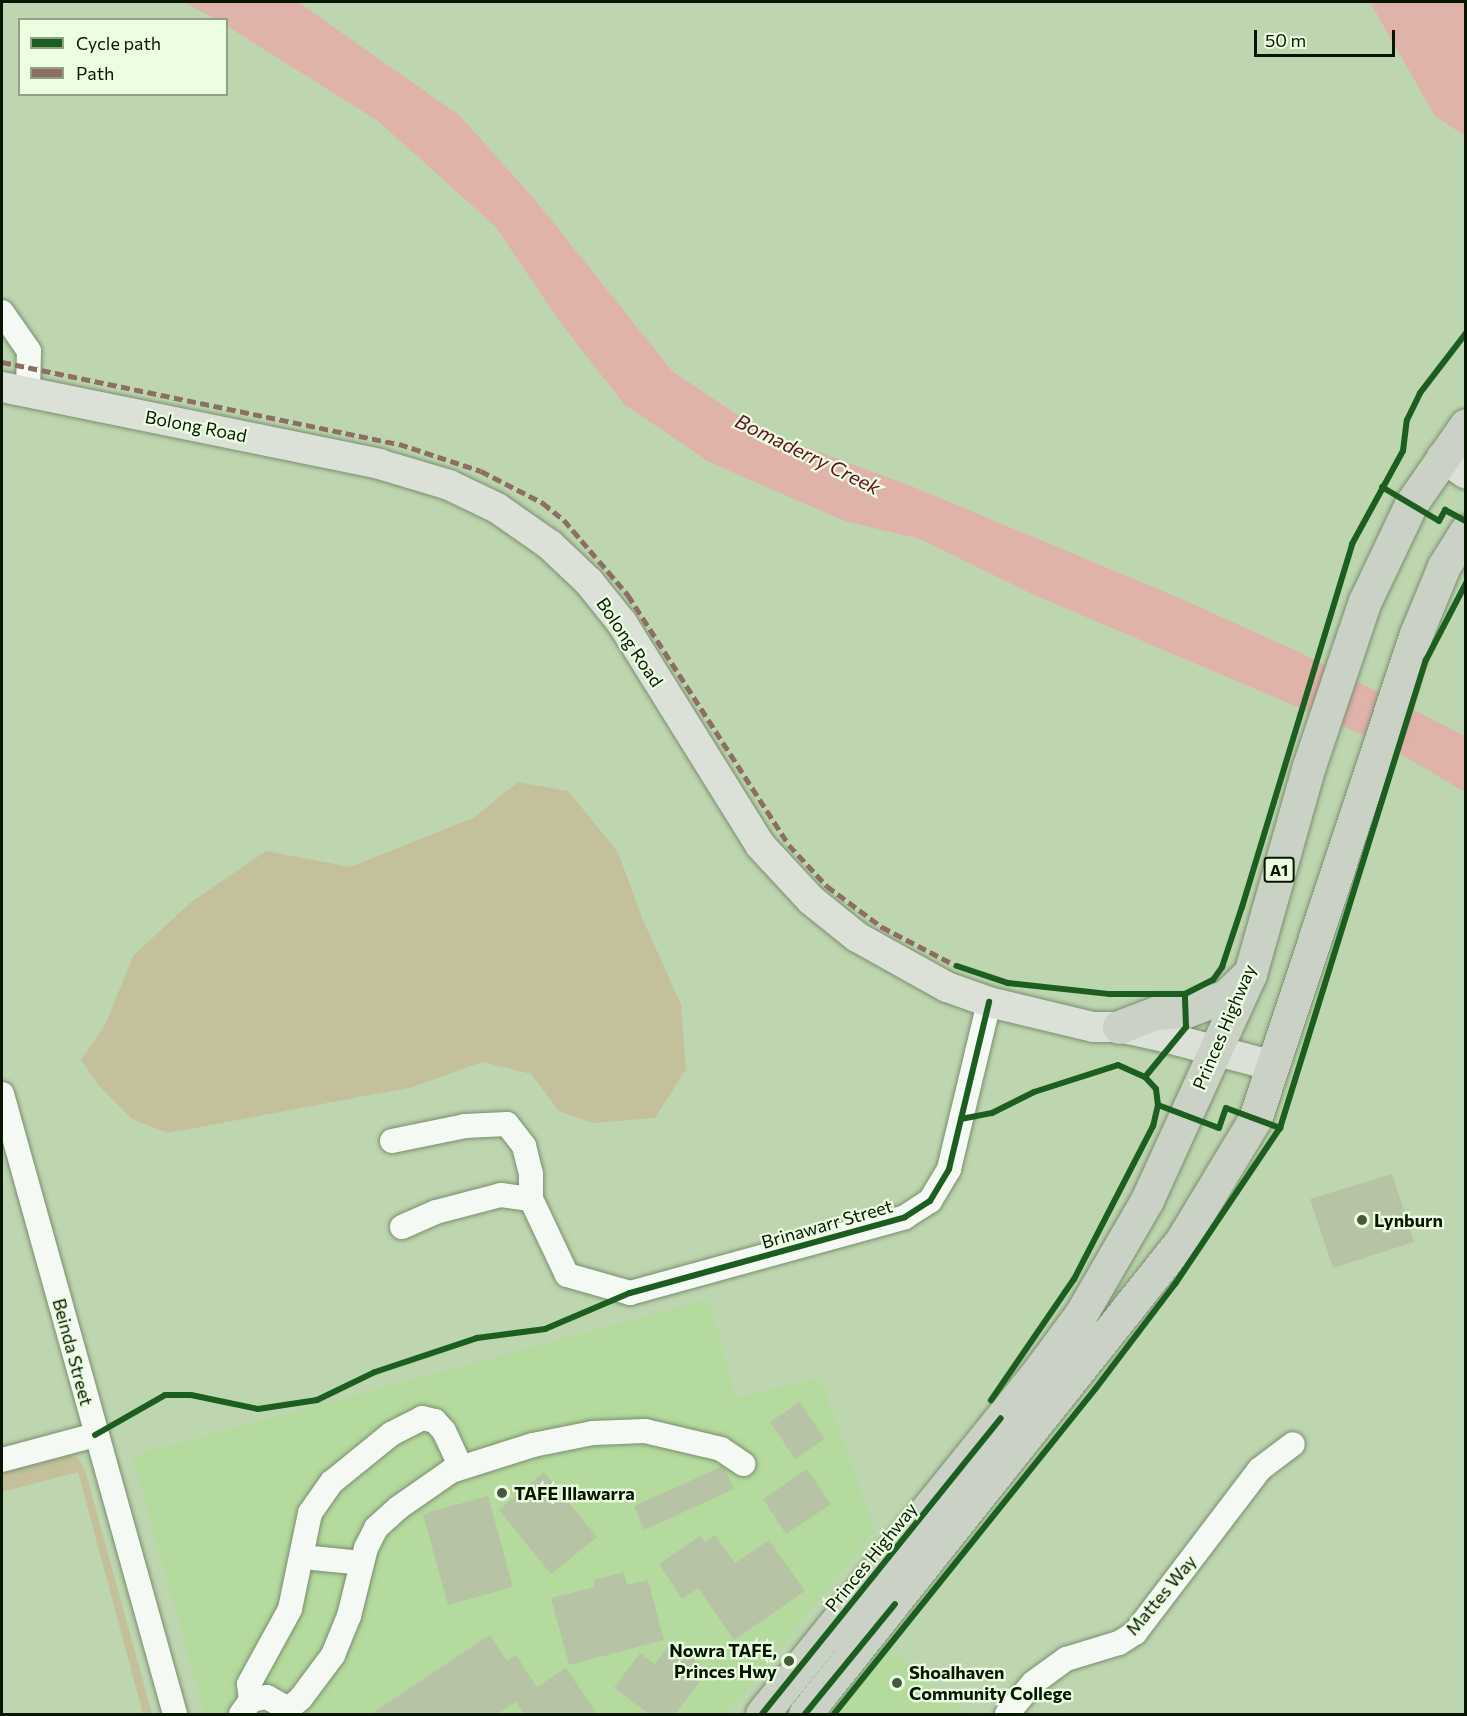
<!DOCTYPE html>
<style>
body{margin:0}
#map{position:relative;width:1467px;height:1716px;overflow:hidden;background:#bdd6af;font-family:Commissioner,sans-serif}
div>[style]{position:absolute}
.built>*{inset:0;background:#b4da9d}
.green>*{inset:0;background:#c4c09b}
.water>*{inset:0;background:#dfb2aa}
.building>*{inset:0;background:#b6c3a5}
.roads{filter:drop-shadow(0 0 2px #7a8d6f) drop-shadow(0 0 2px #7a8d6f)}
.minor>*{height:24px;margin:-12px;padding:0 12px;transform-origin:12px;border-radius:12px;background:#f5f9f3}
.major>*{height:30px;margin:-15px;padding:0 15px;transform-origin:15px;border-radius:15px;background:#dbe1d7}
.highway>*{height:33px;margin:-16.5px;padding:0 16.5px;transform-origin:16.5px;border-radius:16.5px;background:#c9d2c4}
.quiet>*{height:4.5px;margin-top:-2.25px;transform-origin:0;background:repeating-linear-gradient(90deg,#8d6e63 0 9px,transparent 0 13.5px)}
.cycleway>*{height:6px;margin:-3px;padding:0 3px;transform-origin:3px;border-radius:3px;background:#1b5e20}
.dots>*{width:16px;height:16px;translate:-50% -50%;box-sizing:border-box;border:3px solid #ebfee2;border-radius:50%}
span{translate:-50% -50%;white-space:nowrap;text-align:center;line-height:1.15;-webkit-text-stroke:4.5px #ebfee2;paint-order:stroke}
.shield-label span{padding:2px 4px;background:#ebfee2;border:2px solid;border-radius:4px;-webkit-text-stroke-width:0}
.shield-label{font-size:16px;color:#071600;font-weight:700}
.street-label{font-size:18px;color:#071600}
.poi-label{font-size:18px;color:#071600;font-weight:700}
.left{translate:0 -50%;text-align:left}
.right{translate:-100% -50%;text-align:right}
.water-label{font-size:20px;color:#650d22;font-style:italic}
.frame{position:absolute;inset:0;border:3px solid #071600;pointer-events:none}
.legend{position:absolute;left:18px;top:18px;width:210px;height:78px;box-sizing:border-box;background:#ebfee2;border:2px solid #90a188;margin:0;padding:8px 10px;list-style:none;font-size:18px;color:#071600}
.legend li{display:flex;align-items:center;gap:12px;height:30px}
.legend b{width:30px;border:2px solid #90a188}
.scale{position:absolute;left:1254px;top:30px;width:141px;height:27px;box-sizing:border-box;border:3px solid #071600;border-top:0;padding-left:8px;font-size:18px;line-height:21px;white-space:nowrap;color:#071600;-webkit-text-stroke:4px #ebfee2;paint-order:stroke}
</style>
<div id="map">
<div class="built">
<i style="clip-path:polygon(709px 1299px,735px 1398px,820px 1378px,875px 1530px,727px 1714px,205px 1714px,132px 1456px)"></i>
<i style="clip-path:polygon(889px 1651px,969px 1714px,839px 1714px)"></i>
</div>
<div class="green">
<i style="clip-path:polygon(518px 782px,568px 791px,618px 852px,642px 918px,681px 1004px,686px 1069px,655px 1118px,592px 1123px,559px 1111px,531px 1074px,482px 1062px,413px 1087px,168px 1133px,132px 1119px,100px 1087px,81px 1060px,105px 1025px,133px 956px,190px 903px,266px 851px,350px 867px,473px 818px)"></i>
<i style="clip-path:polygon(69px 1456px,77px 1457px,85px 1470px,152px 1714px,143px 1714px,78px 1472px,2px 1492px,2px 1473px)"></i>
</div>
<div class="water">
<i style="clip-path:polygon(184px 2px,298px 2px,460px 116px,536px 201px,672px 371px,760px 430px,911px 486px,1184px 600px,1303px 654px,1465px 736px,1465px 792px,1382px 743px,1030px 593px,920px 539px,845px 521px,709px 462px,624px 404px,557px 318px,496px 227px,378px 121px,227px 26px,226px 20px,215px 19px)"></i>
<i style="clip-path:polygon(1370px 2px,1465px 2px,1465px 136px,1435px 116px)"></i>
</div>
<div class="building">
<i style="clip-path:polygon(1392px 1174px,1414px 1242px,1333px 1268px,1310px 1199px)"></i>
<i style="clip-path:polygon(800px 1402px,825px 1439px,795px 1459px,770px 1422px)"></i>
<i style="clip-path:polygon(723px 1466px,734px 1489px,644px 1530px,634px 1506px)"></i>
<i style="clip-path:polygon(807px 1469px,831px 1504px,786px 1534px,763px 1499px)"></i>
<i style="clip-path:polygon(544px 1472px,597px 1537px,551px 1574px,499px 1510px)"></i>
<i style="clip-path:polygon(488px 1496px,513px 1587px,448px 1605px,423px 1514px)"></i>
<i style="clip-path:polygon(715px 1535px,735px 1563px,769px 1540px,805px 1591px,734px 1640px,698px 1588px,682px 1599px,659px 1564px,700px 1536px,705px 1542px)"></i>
<i style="clip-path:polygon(624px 1572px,627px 1585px,648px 1580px,664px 1640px,569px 1665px,551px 1598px,595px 1587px,594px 1580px)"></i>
<i style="clip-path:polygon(490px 1635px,507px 1661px,516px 1655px,537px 1687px,566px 1668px,597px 1714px,524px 1714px,516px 1702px,497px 1714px,371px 1714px)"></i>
<i style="clip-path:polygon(671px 1642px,708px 1671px,675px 1714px,649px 1714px,614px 1688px,640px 1653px,655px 1664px)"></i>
</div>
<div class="roads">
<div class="minor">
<i style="left:2px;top:312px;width:47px;rotate:55.3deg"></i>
<i style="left:29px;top:351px;width:42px;rotate:91.4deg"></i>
<i style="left:2px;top:1094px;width:644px;rotate:74.41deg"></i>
<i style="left:392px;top:1141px;width:75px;rotate:-11.6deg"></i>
<i style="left:465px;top:1126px;width:42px;rotate:-2.7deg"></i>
<i style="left:507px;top:1124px;width:28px;rotate:52deg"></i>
<i style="left:524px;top:1146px;width:29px;rotate:76deg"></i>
<i style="left:531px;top:1174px;width:25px;rotate:90deg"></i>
<i style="left:402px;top:1227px;width:37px;rotate:-24deg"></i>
<i style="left:436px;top:1212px;width:67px;rotate:-14.7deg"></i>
<i style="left:501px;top:1195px;width:30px;rotate:8deg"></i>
<i style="left:531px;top:1199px;width:84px;rotate:64.7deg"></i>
<i style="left:567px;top:1275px;width:66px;rotate:15.9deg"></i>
<i style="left:630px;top:1293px;width:285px;rotate:-15.4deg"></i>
<i style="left:905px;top:1217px;width:30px;rotate:-33deg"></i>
<i style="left:930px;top:1201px;width:37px;rotate:-59deg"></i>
<i style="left:949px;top:1169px;width:172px;rotate:-76.5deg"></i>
<i style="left:2px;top:1460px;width:96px;rotate:-15deg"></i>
<i style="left:302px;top:1557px;width:60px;rotate:5.7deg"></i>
<i style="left:251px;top:1700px;width:16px;rotate:-97deg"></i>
<i style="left:249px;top:1684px;width:85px;rotate:-61.3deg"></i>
<i style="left:290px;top:1609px;width:98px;rotate:-78.2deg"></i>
<i style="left:310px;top:1513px;width:38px;rotate:-55deg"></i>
<i style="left:332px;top:1482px;width:76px;rotate:-39.1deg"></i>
<i style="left:391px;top:1434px;width:35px;rotate:-27deg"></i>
<i style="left:422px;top:1418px;width:13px;rotate:13deg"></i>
<i style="left:435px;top:1421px;width:13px;rotate:48deg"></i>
<i style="left:444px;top:1431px;width:40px;rotate:65deg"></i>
<i style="left:285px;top:1712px;width:21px;rotate:-41deg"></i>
<i style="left:301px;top:1698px;width:54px;rotate:-53.3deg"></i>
<i style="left:333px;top:1655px;width:42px;rotate:-67.7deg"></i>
<i style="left:349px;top:1616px;width:70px;rotate:-76deg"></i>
<i style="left:366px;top:1548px;width:22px;rotate:-63deg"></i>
<i style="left:376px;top:1528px;width:30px;rotate:-42deg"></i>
<i style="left:398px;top:1508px;width:65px;rotate:-34.9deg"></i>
<i style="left:451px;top:1471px;width:86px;rotate:-17.6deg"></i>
<i style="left:533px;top:1445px;width:61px;rotate:-11.3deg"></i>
<i style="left:593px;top:1433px;width:52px;rotate:-2.2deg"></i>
<i style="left:645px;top:1431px;width:78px;rotate:13.3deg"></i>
<i style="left:721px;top:1449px;width:27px;rotate:34deg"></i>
<i style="left:241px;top:1714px;width:17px;rotate:-54deg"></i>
<i style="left:251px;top:1700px;width:16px;rotate:-11deg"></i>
<i style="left:267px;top:1697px;width:16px;rotate:30deg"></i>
<i style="left:281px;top:1705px;width:10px;rotate:66deg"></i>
<i style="left:1007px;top:1714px;width:40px;rotate:-50deg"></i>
<i style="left:1033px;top:1683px;width:41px;rotate:-36deg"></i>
<i style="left:1066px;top:1659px;width:55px;rotate:-16.8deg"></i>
<i style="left:1119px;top:1643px;width:19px;rotate:-32deg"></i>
<i style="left:1135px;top:1633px;width:206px;rotate:-52.7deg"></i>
<i style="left:1260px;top:1469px;width:41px;rotate:-37.1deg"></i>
</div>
<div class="major">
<i style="left:2px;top:387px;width:385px;rotate:11.5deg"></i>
<i style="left:379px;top:464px;width:73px;rotate:16.7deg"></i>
<i style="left:449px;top:485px;width:53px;rotate:25.6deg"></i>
<i style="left:497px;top:508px;width:65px;rotate:34.9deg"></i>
<i style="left:550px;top:545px;width:54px;rotate:43.5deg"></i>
<i style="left:589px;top:582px;width:53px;rotate:51.2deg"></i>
<i style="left:622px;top:623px;width:261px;rotate:58.1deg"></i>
<i style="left:760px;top:845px;width:75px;rotate:47.2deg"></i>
<i style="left:811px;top:900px;width:59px;rotate:38.8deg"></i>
<i style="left:857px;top:937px;width:103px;rotate:29.1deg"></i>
<i style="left:947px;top:987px;width:45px;rotate:19.7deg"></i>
<i style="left:989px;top:1002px;width:107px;rotate:13.5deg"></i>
<i style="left:1093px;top:1027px;width:26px"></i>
<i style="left:1119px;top:1027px;width:46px;rotate:12.5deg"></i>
<i style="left:1164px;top:1037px;width:114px;rotate:14.8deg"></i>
<i style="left:1442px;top:457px;width:29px;rotate:35deg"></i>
</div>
<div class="highway">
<i style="left:1119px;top:1027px;width:40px;rotate:-21deg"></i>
<i style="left:1156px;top:1013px;width:30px;rotate:-4deg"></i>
<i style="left:1186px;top:1011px;width:43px;rotate:-20.6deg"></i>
<i style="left:1226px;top:996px;width:29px;rotate:-44deg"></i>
<i style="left:762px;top:1714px;width:439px;rotate:-51.1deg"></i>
<i style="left:1038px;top:1372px;width:72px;rotate:-53.4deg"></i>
<i style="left:1081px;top:1314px;width:132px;rotate:-59.9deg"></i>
<i style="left:1147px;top:1200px;width:248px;rotate:-65.5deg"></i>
<i style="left:1250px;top:974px;width:216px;rotate:-74.2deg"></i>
<i style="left:1309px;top:766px;width:174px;rotate:-71.3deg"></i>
<i style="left:1365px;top:601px;width:107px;rotate:-64.6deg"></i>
<i style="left:1411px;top:504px;width:96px;rotate:-55.2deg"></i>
<i style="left:805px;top:1714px;width:606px;rotate:-51.5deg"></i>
<i style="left:1182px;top:1240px;width:141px;rotate:-58.9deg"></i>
<i style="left:1255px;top:1119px;width:511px;rotate:-71.64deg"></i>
<i style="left:1416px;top:634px;width:74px;rotate:-67.6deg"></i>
<i style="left:1444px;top:566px;width:41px;rotate:-57.8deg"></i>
</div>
</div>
<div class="quiet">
<i style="left:2px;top:362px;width:405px;rotate:11.7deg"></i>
<i style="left:399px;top:444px;width:86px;rotate:18.2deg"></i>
<i style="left:481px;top:471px;width:70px;rotate:27.3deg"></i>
<i style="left:543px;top:503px;width:27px;rotate:39deg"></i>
<i style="left:564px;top:520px;width:99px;rotate:49.5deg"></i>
<i style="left:628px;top:595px;width:297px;rotate:57.2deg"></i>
<i style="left:789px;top:845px;width:56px;rotate:47.2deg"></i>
<i style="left:827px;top:886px;width:69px;rotate:36.7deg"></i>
<i style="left:882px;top:927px;width:85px;rotate:27.5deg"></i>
</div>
<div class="cycleway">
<i style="left:1382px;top:487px;width:66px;rotate:30.8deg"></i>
<i style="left:1439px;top:521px;width:13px;rotate:-61deg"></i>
<i style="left:1445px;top:510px;width:24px;rotate:28deg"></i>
<i style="left:957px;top:966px;width:54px;rotate:18.4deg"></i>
<i style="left:1008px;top:983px;width:103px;rotate:6.2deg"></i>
<i style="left:1110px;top:994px;width:75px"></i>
<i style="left:1185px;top:994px;width:31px;rotate:-27deg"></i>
<i style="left:1213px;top:980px;width:16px;rotate:-55deg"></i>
<i style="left:1222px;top:967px;width:63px;rotate:-71.6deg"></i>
<i style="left:1242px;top:907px;width:379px;rotate:-73.1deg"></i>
<i style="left:1352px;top:544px;width:106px;rotate:-61.3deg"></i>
<i style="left:1403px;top:451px;width:31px;rotate:-83deg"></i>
<i style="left:1407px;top:420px;width:30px;rotate:-64deg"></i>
<i style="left:1420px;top:393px;width:76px;rotate:-52.5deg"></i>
<i style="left:1145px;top:1077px;width:65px;rotate:-50.6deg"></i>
<i style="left:1186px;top:1027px;width:33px;rotate:-92deg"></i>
<i style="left:1158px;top:1105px;width:65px;rotate:20.7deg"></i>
<i style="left:1219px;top:1128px;width:21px;rotate:-71deg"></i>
<i style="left:1226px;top:1108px;width:58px;rotate:20.3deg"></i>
<i style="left:961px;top:1119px;width:32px;rotate:-11deg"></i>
<i style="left:992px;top:1113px;width:47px;rotate:-26.6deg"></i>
<i style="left:1034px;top:1092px;width:88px;rotate:-17.8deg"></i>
<i style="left:1118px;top:1065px;width:30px;rotate:24deg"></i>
<i style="left:1145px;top:1077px;width:16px;rotate:47deg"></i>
<i style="left:1156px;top:1089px;width:16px;rotate:83deg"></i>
<i style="left:1158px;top:1105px;width:22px;rotate:103deg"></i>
<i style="left:1153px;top:1126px;width:172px;rotate:117.3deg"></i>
<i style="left:1074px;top:1279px;width:147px;rotate:124.4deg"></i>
<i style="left:95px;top:1435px;width:81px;rotate:-29.7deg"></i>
<i style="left:165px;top:1395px;width:26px"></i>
<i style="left:191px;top:1395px;width:68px;rotate:11.8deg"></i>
<i style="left:258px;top:1409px;width:60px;rotate:-8.7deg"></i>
<i style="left:317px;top:1400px;width:64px;rotate:-25.8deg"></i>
<i style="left:375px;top:1372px;width:108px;rotate:-18.4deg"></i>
<i style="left:477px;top:1338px;width:69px;rotate:-7.5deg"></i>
<i style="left:545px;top:1329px;width:92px;rotate:-23deg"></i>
<i style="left:630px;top:1293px;width:285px;rotate:-15.4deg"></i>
<i style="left:905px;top:1217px;width:30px;rotate:-33deg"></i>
<i style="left:930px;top:1201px;width:37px;rotate:-59deg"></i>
<i style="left:949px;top:1169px;width:172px;rotate:-76.5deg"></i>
<i style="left:762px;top:1714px;width:380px;rotate:-51.1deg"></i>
<i style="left:805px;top:1714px;width:142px;rotate:-50.7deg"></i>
<i style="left:834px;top:1714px;width:418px;rotate:-51.2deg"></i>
<i style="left:1096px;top:1388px;width:131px;rotate:-52.8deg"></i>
<i style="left:1175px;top:1284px;width:188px;rotate:-56.1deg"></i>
<i style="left:1280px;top:1128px;width:490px;rotate:-72.7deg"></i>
<i style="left:1426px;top:660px;width:87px;rotate:-62.5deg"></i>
</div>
<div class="dots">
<i style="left:1362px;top:1220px;background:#47593d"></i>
<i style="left:502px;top:1493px;background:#47593d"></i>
<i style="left:789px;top:1661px;background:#47593d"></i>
<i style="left:897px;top:1683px;background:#47593d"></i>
</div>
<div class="shield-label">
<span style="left:1279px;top:870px">A1</span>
</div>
<div class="street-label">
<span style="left:196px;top:426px;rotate:11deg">Bolong Road</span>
<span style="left:630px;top:642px;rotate:56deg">Bolong Road</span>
<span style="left:1224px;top:1027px;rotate:-67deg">Princes Highway</span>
<span style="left:827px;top:1224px;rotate:-16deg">Brinawarr Street</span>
<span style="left:73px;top:1352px;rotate:75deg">Beinda Street</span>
<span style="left:871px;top:1557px;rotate:-51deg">Princes Highway</span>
<span style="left:1161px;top:1595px;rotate:-50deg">Mattes Way</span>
</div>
<div class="poi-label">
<span class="left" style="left:1374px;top:1220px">Lynburn</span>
<span class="left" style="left:514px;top:1493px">TAFE Illawarra</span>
<span class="right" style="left:777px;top:1661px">Nowra TAFE,<br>Princes Hwy</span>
<span class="left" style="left:909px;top:1683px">Shoalhaven<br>Community College</span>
</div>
<div class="water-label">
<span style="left:808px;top:454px;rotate:26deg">Bomaderry Creek</span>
</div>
<div class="frame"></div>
<ul class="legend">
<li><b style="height:8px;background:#1b5e20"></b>Cycle path</li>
<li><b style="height:8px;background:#8d6e63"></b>Path</li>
</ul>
<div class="scale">50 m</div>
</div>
